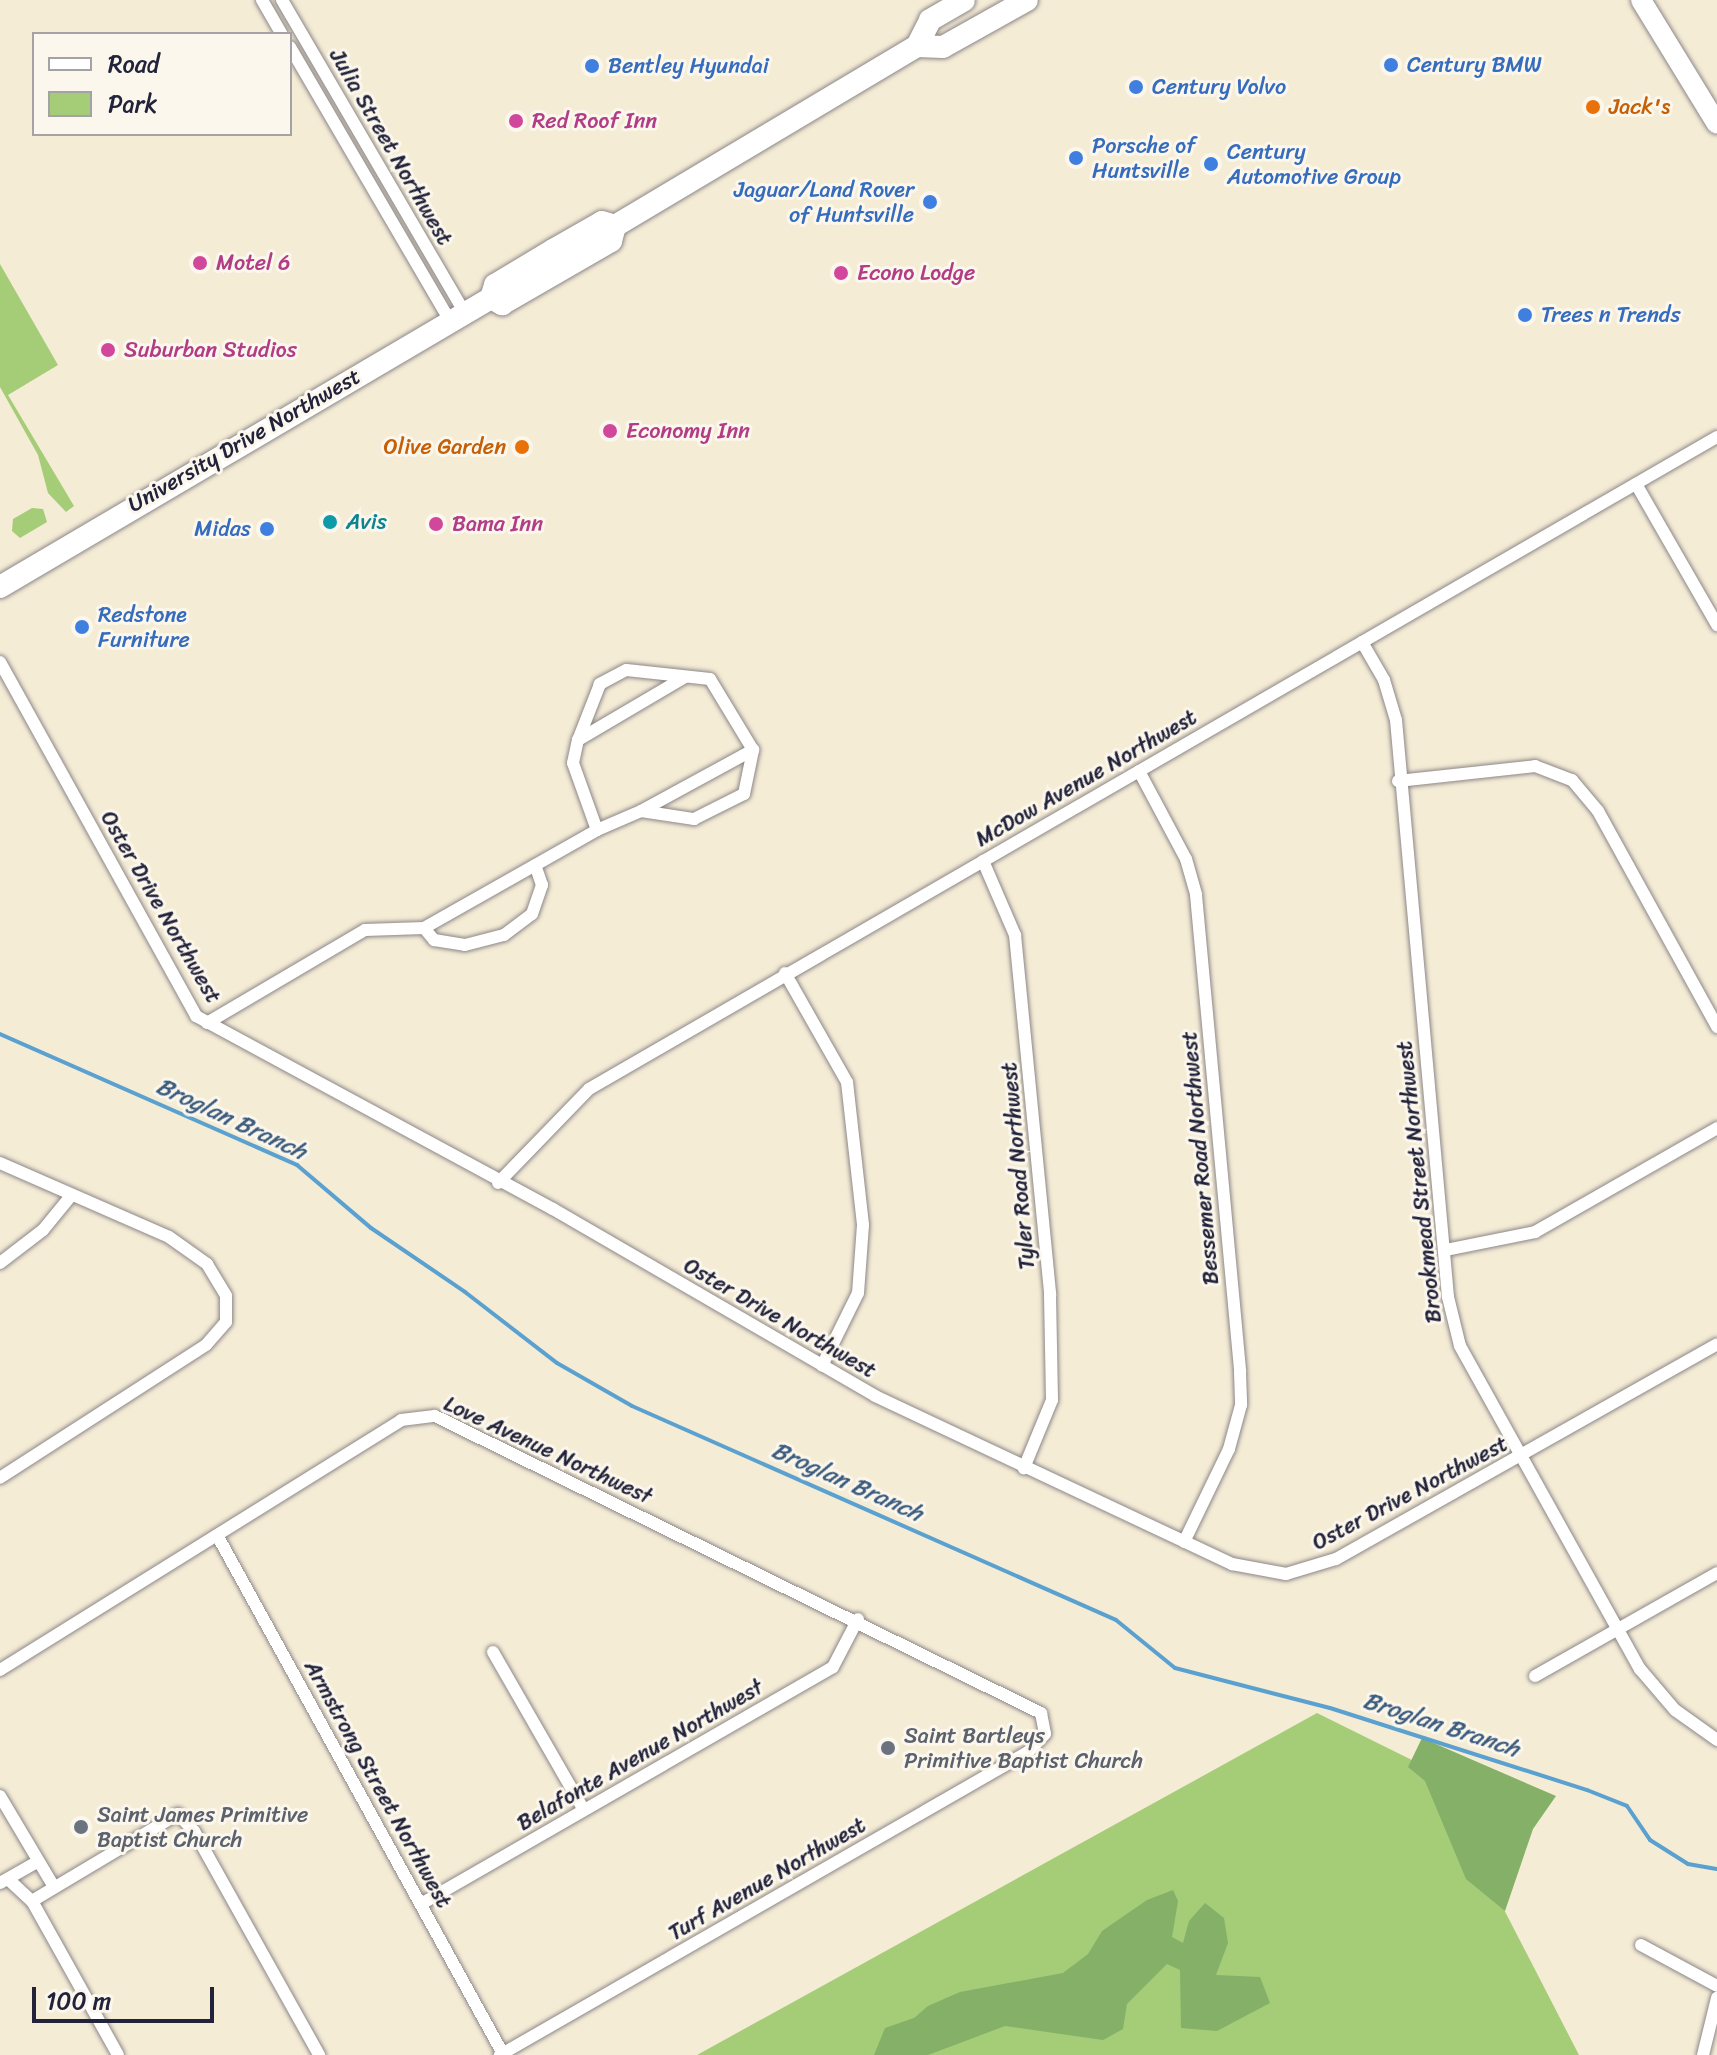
<!DOCTYPE html>
<style>
body{margin:0}
#map{position:relative;width:1717px;height:2055px;overflow:hidden;background:#f5ecd6;font-family:Sriracha,sans-serif}
div>[style]{position:absolute}
.green>*{inset:0;background:#a5cc77}
.forest>*{inset:0;background:#84b068}
.stream>*{height:4px;margin:-2px;padding:0 2px;transform-origin:2px;border-radius:2px;background:#5aa1d0}
.roads{filter:drop-shadow(0 0 2px #8c8788) drop-shadow(0 0 2px #8c8788)}
.street>*{height:12px;margin:-6px;padding:0 6px;transform-origin:6px;border-radius:6px;background:#fff}
.primary>*{height:20px;margin:-10px;padding:0 10px;transform-origin:10px;border-radius:10px;background:#fff}
.highway>*{height:22px;margin:-11px;padding:0 11px;transform-origin:11px;border-radius:11px;background:#fff}
.dots>*{width:22px;height:22px;translate:-50% -50%;box-sizing:border-box;border:4px solid #fbf7ec;border-radius:50%}
span{translate:-50% -50%;white-space:nowrap;text-align:center;line-height:1.15;-webkit-text-stroke:6px #fbf7ec;paint-order:stroke}
.shop-label{font-size:22px;color:#366cbe}
.left{translate:0 -50%;text-align:left}
.right{translate:-100% -50%;text-align:right}
.food-label{font-size:22px;color:#c56008}
.hotel-label{font-size:22px;color:#b23c85}
.street-label{font-size:22px;color:#22223b}
.culture-label{font-size:22px;color:#0d838f}
.worship-label{font-size:22px;color:#5b616d}
.water-label{font-size:24px;color:#3b5b7e;font-style:italic}
.legend{position:absolute;left:32px;top:32px;width:260px;height:104px;box-sizing:border-box;background:#fbf7ec;border:2px solid #a4a2a5;margin:0;padding:10px 14px;list-style:none;font-size:24px;color:#22223b}
.legend li{display:flex;align-items:center;gap:16px;height:40px}
.legend b{width:40px;border:2px solid #a4a2a5}
.scale{position:absolute;left:32px;top:1987px;width:182px;height:36px;box-sizing:border-box;border:4px solid #22223b;border-top:0;padding-left:10px;font-size:24px;line-height:28px;white-space:nowrap;color:#22223b;-webkit-text-stroke:6px #fbf7ec;paint-order:stroke}
</style>
<div id="map">
<div class="green">
<i style="clip-path:polygon(0 264px,58px 365px,8px 395px,74px 506px,66px 512px,48px 493px,38px 455px,0 387px)"></i>
<i style="clip-path:polygon(32px 508px,43px 509px,47px 522px,20px 538px,12px 531px,13px 519px)"></i>
<i style="clip-path:polygon(1317px 1713px,1432px 1770px,1579px 2055px,697px 2055px)"></i>
</div>
<div class="forest">
<i style="clip-path:polygon(1422px 1738px,1556px 1796px,1533px 1829px,1505px 1911px,1466px 1879px,1425px 1781px,1408px 1767px)"></i>
<i style="clip-path:polygon(1173px 1890px,1178px 1901px,1172px 1937px,1183px 1943px,1189px 1921px,1205px 1903px,1224px 1918px,1228px 1943px,1216px 1975px,1260px 1977px,1270px 2003px,1217px 2031px,1181px 2028px,1180px 1970px,1167px 1964px,1127px 2004px,1123px 2029px,1103px 2040px,1005px 2026px,928px 2055px,874px 2055px,885px 2028px,914px 2018px,928px 2006px,960px 1992px,1063px 1973px,1088px 1954px,1102px 1931px,1147px 1900px)"></i>
</div>
<div class="stream">
<i style="left:0;top:1034px;width:325px;rotate:23.8deg"></i>
<i style="left:297px;top:1165px;width:97px;rotate:40.4deg"></i>
<i style="left:371px;top:1228px;width:114px;rotate:34.2deg"></i>
<i style="left:465px;top:1292px;width:116px;rotate:37.7deg"></i>
<i style="left:557px;top:1363px;width:86px;rotate:29.8deg"></i>
<i style="left:632px;top:1406px;width:529px;rotate:23.85deg"></i>
<i style="left:1116px;top:1620px;width:76px;rotate:39.1deg"></i>
<i style="left:1175px;top:1668px;width:160px;rotate:14.5deg"></i>
<i style="left:1330px;top:1708px;width:270px;rotate:17.7deg"></i>
<i style="left:1587px;top:1790px;width:43px;rotate:21.8deg"></i>
<i style="left:1627px;top:1806px;width:41px;rotate:55.9deg"></i>
<i style="left:1650px;top:1840px;width:45px;rotate:32.3deg"></i>
<i style="left:1688px;top:1864px;width:29px;rotate:10deg"></i>
</div>
<div class="roads">
<div class="street">
<i style="left:262px;top:0;width:39px;rotate:60deg"></i>
<i style="left:282px;top:0;width:363px;rotate:59.7deg"></i>
<i style="left:290px;top:47px;width:319px;rotate:59.7deg"></i>
<i style="left:1636px;top:484px;width:163px;rotate:60.1deg"></i>
<i style="left:1362px;top:642px;width:44px;rotate:59.9deg"></i>
<i style="left:1384px;top:680px;width:42px;rotate:73.3deg"></i>
<i style="left:1396px;top:720px;width:579px;rotate:84.85deg"></i>
<i style="left:1448px;top:1297px;width:50px;rotate:76.2deg"></i>
<i style="left:1460px;top:1346px;width:370px;rotate:60.9deg"></i>
<i style="left:1640px;top:1669px;width:54px;rotate:49.5deg"></i>
<i style="left:1675px;top:1710px;width:52px;rotate:35.5deg"></i>
<i style="left:0;top:662px;width:405px;rotate:61deg"></i>
<i style="left:196px;top:1016px;width:406px;rotate:28.4deg"></i>
<i style="left:553px;top:1209px;width:372px;rotate:30.1deg"></i>
<i style="left:875px;top:1396px;width:395px;rotate:25.2deg"></i>
<i style="left:1232px;top:1564px;width:55px;rotate:10.5deg"></i>
<i style="left:1286px;top:1574px;width:52px;rotate:-16.7deg"></i>
<i style="left:1336px;top:1559px;width:437px;rotate:-29.4deg"></i>
<i style="left:1139px;top:771px;width:100px;rotate:61.9deg"></i>
<i style="left:1186px;top:859px;width:37px;rotate:74deg"></i>
<i style="left:1196px;top:895px;width:479px;rotate:84.7deg"></i>
<i style="left:1240px;top:1372px;width:33px;rotate:88deg"></i>
<i style="left:1241px;top:1405px;width:46px;rotate:105.3deg"></i>
<i style="left:1229px;top:1449px;width:103px;rotate:115.8deg"></i>
<i style="left:1398px;top:781px;width:138px;rotate:-6.2deg"></i>
<i style="left:1535px;top:766px;width:40px;rotate:21deg"></i>
<i style="left:1572px;top:780px;width:40px;rotate:50deg"></i>
<i style="left:1598px;top:811px;width:247px;rotate:61.1deg"></i>
<i style="left:641px;top:811px;width:128px;rotate:-28.6deg"></i>
<i style="left:597px;top:830px;width:71px;rotate:-109.7deg"></i>
<i style="left:573px;top:763px;width:24px;rotate:-78deg"></i>
<i style="left:578px;top:740px;width:124px;rotate:-30.5deg"></i>
<i style="left:983px;top:861px;width:81px;rotate:66.6deg"></i>
<i style="left:1015px;top:935px;width:362px;rotate:84.4deg"></i>
<i style="left:1050px;top:1295px;width:105px;rotate:88.9deg"></i>
<i style="left:1052px;top:1400px;width:74px;rotate:112.4deg"></i>
<i style="left:424px;top:928px;width:16px;rotate:50deg"></i>
<i style="left:434px;top:940px;width:31px;rotate:9deg"></i>
<i style="left:465px;top:945px;width:40px;rotate:-14.4deg"></i>
<i style="left:504px;top:935px;width:35px;rotate:-37deg"></i>
<i style="left:532px;top:914px;width:31px;rotate:-71deg"></i>
<i style="left:542px;top:885px;width:21px;rotate:-109deg"></i>
<i style="left:785px;top:973px;width:125px;rotate:60.4deg"></i>
<i style="left:847px;top:1082px;width:144px;rotate:83.6deg"></i>
<i style="left:863px;top:1225px;width:68px;rotate:94.2deg"></i>
<i style="left:858px;top:1293px;width:81px;rotate:116.3deg"></i>
<i style="left:207px;top:1023px;width:183px;rotate:-30.5deg"></i>
<i style="left:365px;top:930px;width:59px;rotate:-1.9deg"></i>
<i style="left:424px;top:928px;width:199px;rotate:-29.5deg"></i>
<i style="left:597px;top:830px;width:48px;rotate:-23.4deg"></i>
<i style="left:641px;top:811px;width:54px;rotate:8.6deg"></i>
<i style="left:694px;top:819px;width:56px;rotate:-26.6deg"></i>
<i style="left:744px;top:794px;width:45px;rotate:-78.4deg"></i>
<i style="left:753px;top:750px;width:83px;rotate:-121.2deg"></i>
<i style="left:710px;top:679px;width:84px;rotate:-173.9deg"></i>
<i style="left:626px;top:670px;width:30px;rotate:152deg"></i>
<i style="left:600px;top:684px;width:60px;rotate:111.4deg"></i>
<i style="left:0;top:1163px;width:184px;rotate:23.6deg"></i>
<i style="left:169px;top:1237px;width:47px;rotate:35.4deg"></i>
<i style="left:207px;top:1264px;width:37px;rotate:59deg"></i>
<i style="left:226px;top:1296px;width:26px;rotate:90deg"></i>
<i style="left:226px;top:1322px;width:30px;rotate:131deg"></i>
<i style="left:206px;top:1345px;width:245px;rotate:147.2deg"></i>
<i style="left:498px;top:1183px;width:131px;rotate:-45.9deg"></i>
<i style="left:589px;top:1089px;width:1303px;rotate:-30.03deg"></i>
<i style="left:1446px;top:1250px;width:91px;rotate:-11.4deg"></i>
<i style="left:1535px;top:1232px;width:210px;rotate:-29.7deg"></i>
<i style="left:0;top:1263px;width:54px;rotate:-37.5deg"></i>
<i style="left:43px;top:1230px;width:43px;rotate:-50.7deg"></i>
<i style="left:217px;top:1535px;width:593px;rotate:61.14deg"></i>
<i style="left:493px;top:1652px;width:182px;rotate:60.1deg"></i>
<i style="left:0;top:1670px;width:473px;rotate:-31.9deg"></i>
<i style="left:401px;top:1420px;width:34px;rotate:-7deg"></i>
<i style="left:435px;top:1416px;width:675px;rotate:26.11deg"></i>
<i style="left:1041px;top:1713px;width:21px;rotate:79deg"></i>
<i style="left:1045px;top:1734px;width:25px;rotate:133deg"></i>
<i style="left:1028px;top:1752px;width:609px;rotate:150.15deg"></i>
<i style="left:1535px;top:1676px;width:209px;rotate:-29.5deg"></i>
<i style="left:0;top:1796px;width:106px;rotate:59.3deg"></i>
<i style="left:8px;top:1879px;width:33px;rotate:43deg"></i>
<i style="left:32px;top:1901px;width:176px;rotate:60.8deg"></i>
<i style="left:0;top:1883px;width:43px;rotate:-29.6deg"></i>
<i style="left:32px;top:1901px;width:170px;rotate:-30.8deg"></i>
<i style="left:178px;top:1814px;width:23px;rotate:47deg"></i>
<i style="left:194px;top:1831px;width:257px;rotate:60.8deg"></i>
<i style="left:421px;top:1904px;width:475px;rotate:-29.9deg"></i>
<i style="left:833px;top:1667px;width:54px;rotate:-62.5deg"></i>
<i style="left:1641px;top:1945px;width:86px;rotate:28.3deg"></i>
<i style="left:1703px;top:2055px;width:59px;rotate:-76.2deg"></i>
</div>
<div class="primary">
<i style="left:1641px;top:0;width:145px;rotate:58.5deg"></i>
</div>
<div class="highway">
<i style="left:917px;top:46px;width:26px;rotate:2deg"></i>
<i style="left:943px;top:47px;width:96px;rotate:-29.2deg"></i>
<i style="left:491px;top:298px;width:13px;rotate:29deg"></i>
<i style="left:502px;top:304px;width:126px;rotate:-30deg"></i>
<i style="left:611px;top:241px;width:16px;rotate:-75deg"></i>
<i style="left:615px;top:226px;width:352px;rotate:-30.8deg"></i>
<i style="left:917px;top:46px;width:29px;rotate:-63deg"></i>
<i style="left:930px;top:20px;width:39px;rotate:-30deg"></i>
<i style="left:0;top:587px;width:570px;rotate:-30.48deg"></i>
<i style="left:491px;top:298px;width:14px;rotate:-73deg"></i>
<i style="left:495px;top:285px;width:68px;rotate:-31.1deg"></i>
<i style="left:553px;top:250px;width:56px;rotate:-29.7deg"></i>
<i style="left:602px;top:222px;width:14px;rotate:17deg"></i>
</div>
</div>
<div class="dots">
<i style="left:1391px;top:65px;background:#3f7fe0"></i>
<i style="left:592px;top:66px;background:#3f7fe0"></i>
<i style="left:1136px;top:87px;background:#3f7fe0"></i>
<i style="left:1593px;top:107px;background:#e8710a"></i>
<i style="left:516px;top:121px;background:#d1479c"></i>
<i style="left:1076px;top:158px;background:#3f7fe0"></i>
<i style="left:1211px;top:164px;background:#3f7fe0"></i>
<i style="left:930px;top:202px;background:#3f7fe0"></i>
<i style="left:200px;top:263px;background:#d1479c"></i>
<i style="left:841px;top:273px;background:#d1479c"></i>
<i style="left:1525px;top:315px;background:#3f7fe0"></i>
<i style="left:108px;top:350px;background:#d1479c"></i>
<i style="left:610px;top:431px;background:#d1479c"></i>
<i style="left:522px;top:447px;background:#e8710a"></i>
<i style="left:330px;top:522px;background:#0f9aa8"></i>
<i style="left:436px;top:524px;background:#d1479c"></i>
<i style="left:267px;top:529px;background:#3f7fe0"></i>
<i style="left:82px;top:627px;background:#3f7fe0"></i>
<i style="left:888px;top:1748px;background:#6b7280"></i>
<i style="left:81px;top:1827px;background:#6b7280"></i>
</div>
<div class="shop-label">
<span class="left" style="left:1407px;top:65px">Century BMW</span>
<span class="left" style="left:608px;top:66px">Bentley Hyundai</span>
<span class="left" style="left:1152px;top:87px">Century Volvo</span>
<span class="left" style="left:1092px;top:158px">Porsche of<br>Huntsville</span>
<span class="left" style="left:1227px;top:164px">Century<br>Automotive Group</span>
<span class="right" style="left:914px;top:202px">Jaguar/Land Rover<br>of Huntsville</span>
<span class="left" style="left:1541px;top:315px">Trees n Trends</span>
<span class="right" style="left:251px;top:529px">Midas</span>
<span class="left" style="left:98px;top:627px">Redstone<br>Furniture</span>
</div>
<div class="food-label">
<span class="left" style="left:1609px;top:107px">Jack's</span>
<span class="right" style="left:506px;top:447px">Olive Garden</span>
</div>
<div class="hotel-label">
<span class="left" style="left:532px;top:121px">Red Roof Inn</span>
<span class="left" style="left:216px;top:263px">Motel 6</span>
<span class="left" style="left:857px;top:273px">Econo Lodge</span>
<span class="left" style="left:124px;top:350px">Suburban Studios</span>
<span class="left" style="left:626px;top:431px">Economy Inn</span>
<span class="left" style="left:452px;top:524px">Bama Inn</span>
</div>
<div class="street-label">
<span style="left:391px;top:147px;rotate:60deg">Julia Street Northwest</span>
<span style="left:244px;top:440px;rotate:-30deg">University Drive Northwest</span>
<span style="left:1086px;top:778px;rotate:-30deg">McDow Avenue Northwest</span>
<span style="left:161px;top:907px;rotate:60deg">Oster Drive Northwest</span>
<span style="left:1200px;top:1158px;rotate:-95deg">Bessemer Road Northwest</span>
<span style="left:1018px;top:1166px;rotate:-95deg">Tyler Road Northwest</span>
<span style="left:1419px;top:1182px;rotate:-96deg">Brookmead Street Northwest</span>
<span style="left:780px;top:1318px;rotate:30deg">Oster Drive Northwest</span>
<span style="left:548px;top:1450px;rotate:25deg">Love Avenue Northwest</span>
<span style="left:1410px;top:1493px;rotate:-28deg">Oster Drive Northwest</span>
<span style="left:640px;top:1755px;rotate:-30deg">Belafonte Avenue Northwest</span>
<span style="left:378px;top:1784px;rotate:61deg">Armstrong Street Northwest</span>
<span style="left:767px;top:1879px;rotate:-30deg">Turf Avenue Northwest</span>
</div>
<div class="culture-label">
<span class="left" style="left:346px;top:522px">Avis</span>
</div>
<div class="worship-label">
<span class="left" style="left:904px;top:1748px">Saint Bartleys<br>Primitive Baptist Church</span>
<span class="left" style="left:97px;top:1827px">Saint James Primitive<br>Baptist Church</span>
</div>
<div class="water-label">
<span style="left:231px;top:1119px;rotate:25deg">Broglan Branch</span>
<span style="left:847px;top:1482px;rotate:24deg">Broglan Branch</span>
<span style="left:1441px;top:1725px;rotate:18deg">Broglan Branch</span>
</div>
<ul class="legend">
<li><b style="height:10px;background:#fff"></b>Road</li>
<li><b style="height:22px;background:#a5cc77"></b>Park</li>
</ul>
<div class="scale">100 m</div>
</div>
